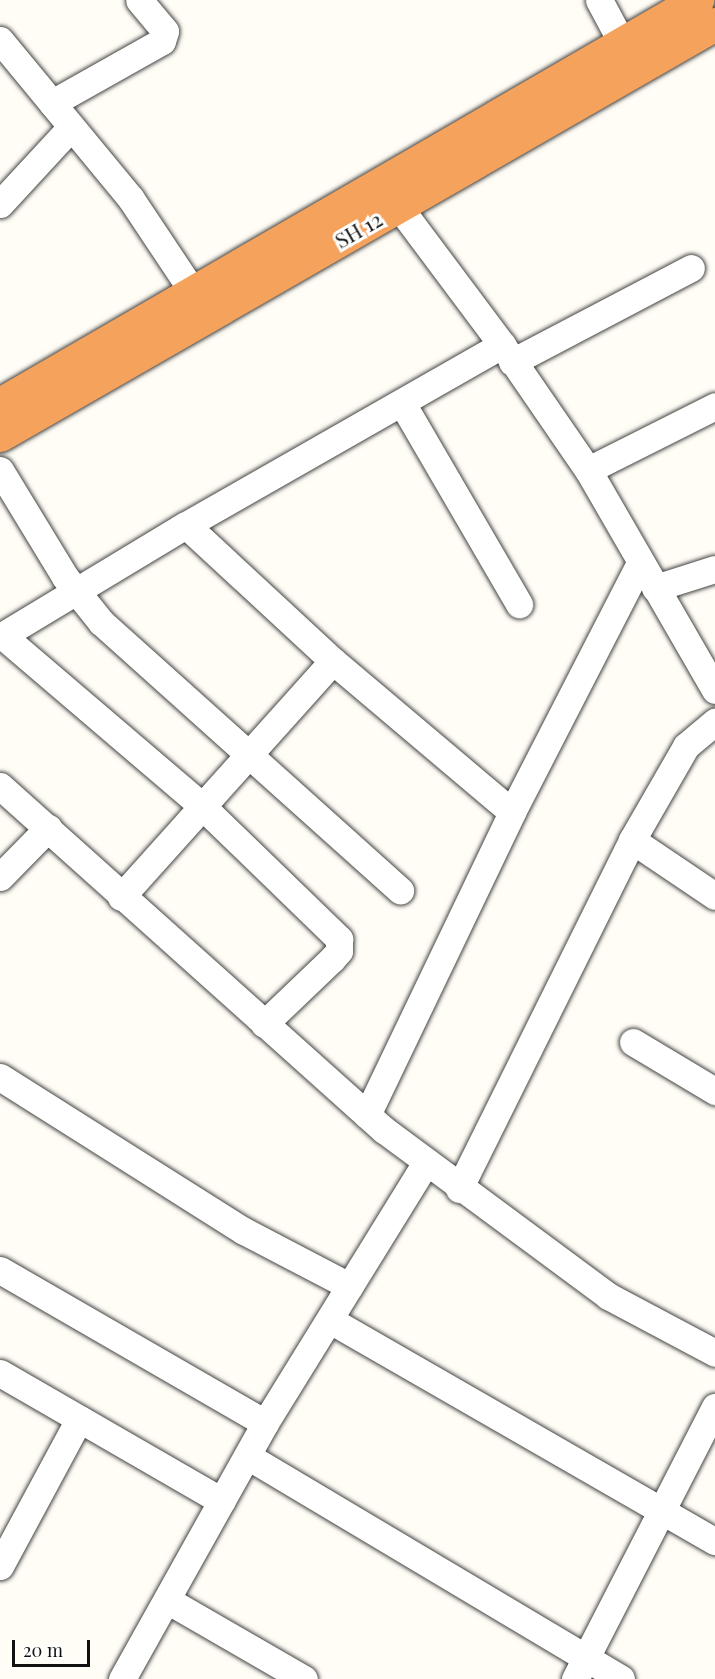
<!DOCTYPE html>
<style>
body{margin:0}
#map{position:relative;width:715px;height:1679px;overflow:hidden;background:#fffdf5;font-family:"Playfair Display",serif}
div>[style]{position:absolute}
.roads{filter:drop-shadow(0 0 2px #444) drop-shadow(0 0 2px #444)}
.minor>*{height:27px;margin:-13.5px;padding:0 13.5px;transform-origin:13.5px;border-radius:13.5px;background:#fff}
.highway>*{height:33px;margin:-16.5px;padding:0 16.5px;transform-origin:16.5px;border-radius:16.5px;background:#f5a25d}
span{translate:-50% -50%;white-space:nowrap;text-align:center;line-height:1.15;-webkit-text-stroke:6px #fff;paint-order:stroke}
.street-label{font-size:21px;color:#111}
.scale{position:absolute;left:12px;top:1640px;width:78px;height:27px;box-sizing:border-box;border:3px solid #111;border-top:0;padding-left:8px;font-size:18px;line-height:21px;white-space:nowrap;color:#111;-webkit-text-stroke:4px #fff;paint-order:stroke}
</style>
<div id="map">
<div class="roads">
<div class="minor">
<i style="left:599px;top:0;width:51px;rotate:61.9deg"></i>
<i style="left:0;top:40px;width:206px;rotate:50.5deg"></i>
<i style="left:131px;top:199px;width:112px;rotate:56.3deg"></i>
<i style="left:52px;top:103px;width:126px;rotate:-29.4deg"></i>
<i style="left:162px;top:41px;width:10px;rotate:-73deg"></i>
<i style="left:165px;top:31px;width:40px;rotate:-130deg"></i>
<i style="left:387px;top:191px;width:192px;rotate:53.2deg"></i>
<i style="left:502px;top:345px;width:152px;rotate:55.5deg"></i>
<i style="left:588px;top:470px;width:254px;rotate:60deg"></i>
<i style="left:0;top:204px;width:105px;rotate:-47.3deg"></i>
<i style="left:512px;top:362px;width:202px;rotate:-27.7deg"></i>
<i style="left:402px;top:403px;width:233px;rotate:59.8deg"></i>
<i style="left:0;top:470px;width:125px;rotate:58.7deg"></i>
<i style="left:65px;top:577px;width:58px;rotate:51.3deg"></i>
<i style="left:101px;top:622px;width:402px;rotate:41.9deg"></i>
<i style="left:588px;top:470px;width:142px;rotate:-26.7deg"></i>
<i style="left:186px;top:525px;width:200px;rotate:42.8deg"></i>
<i style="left:333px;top:661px;width:234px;rotate:40.2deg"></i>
<i style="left:655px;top:588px;width:63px;rotate:-17.6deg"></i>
<i style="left:3px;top:636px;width:263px;rotate:40.5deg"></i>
<i style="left:203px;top:807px;width:190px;rotate:44.1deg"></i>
<i style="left:339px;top:939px;width:12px;rotate:90deg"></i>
<i style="left:339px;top:951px;width:11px;rotate:131deg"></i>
<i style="left:332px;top:959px;width:94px;rotate:136.3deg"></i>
<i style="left:0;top:637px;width:217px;rotate:-31.1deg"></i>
<i style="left:186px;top:525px;width:364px;rotate:-29.7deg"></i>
<i style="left:0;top:786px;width:516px;rotate:41.86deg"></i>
<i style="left:384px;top:1130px;width:279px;rotate:36.5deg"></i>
<i style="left:608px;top:1296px;width:121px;rotate:28deg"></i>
<i style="left:632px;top:840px;width:100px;rotate:34deg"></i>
<i style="left:0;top:877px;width:69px;rotate:-45.6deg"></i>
<i style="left:121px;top:897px;width:317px;rotate:-48.1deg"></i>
<i style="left:633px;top:1042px;width:96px;rotate:30.9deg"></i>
<i style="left:0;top:1077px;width:289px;rotate:32.3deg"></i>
<i style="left:244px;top:1231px;width:119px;rotate:27.6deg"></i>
<i style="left:367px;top:1115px;width:336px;rotate:-64.4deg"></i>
<i style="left:512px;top:812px;width:280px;rotate:-62.8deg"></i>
<i style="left:459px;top:1189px;width:390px;rotate:-63.6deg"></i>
<i style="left:632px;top:840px;width:108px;rotate:-60.1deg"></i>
<i style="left:686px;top:746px;width:38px;rotate:-40deg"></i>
<i style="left:0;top:1270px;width:306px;rotate:30deg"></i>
<i style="left:330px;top:1320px;width:444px;rotate:29.9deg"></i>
<i style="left:0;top:1373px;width:256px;rotate:30deg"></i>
<i style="left:249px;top:1457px;width:433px;rotate:30.8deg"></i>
<i style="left:0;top:1566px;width:167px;rotate:-61.7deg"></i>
<i style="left:167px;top:1600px;width:158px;rotate:30deg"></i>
<i style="left:122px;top:1679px;width:293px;rotate:-60.8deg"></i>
<i style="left:265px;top:1423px;width:307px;rotate:-58.3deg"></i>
<i style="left:575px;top:1679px;width:306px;rotate:-62.8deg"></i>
</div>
<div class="highway">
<i style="left:0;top:404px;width:806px;rotate:-30.1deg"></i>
<i style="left:0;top:435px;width:825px;rotate:-29.89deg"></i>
</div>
</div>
<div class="street-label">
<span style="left:358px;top:229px;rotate:-30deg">SH 12</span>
</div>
<div class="scale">20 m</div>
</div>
